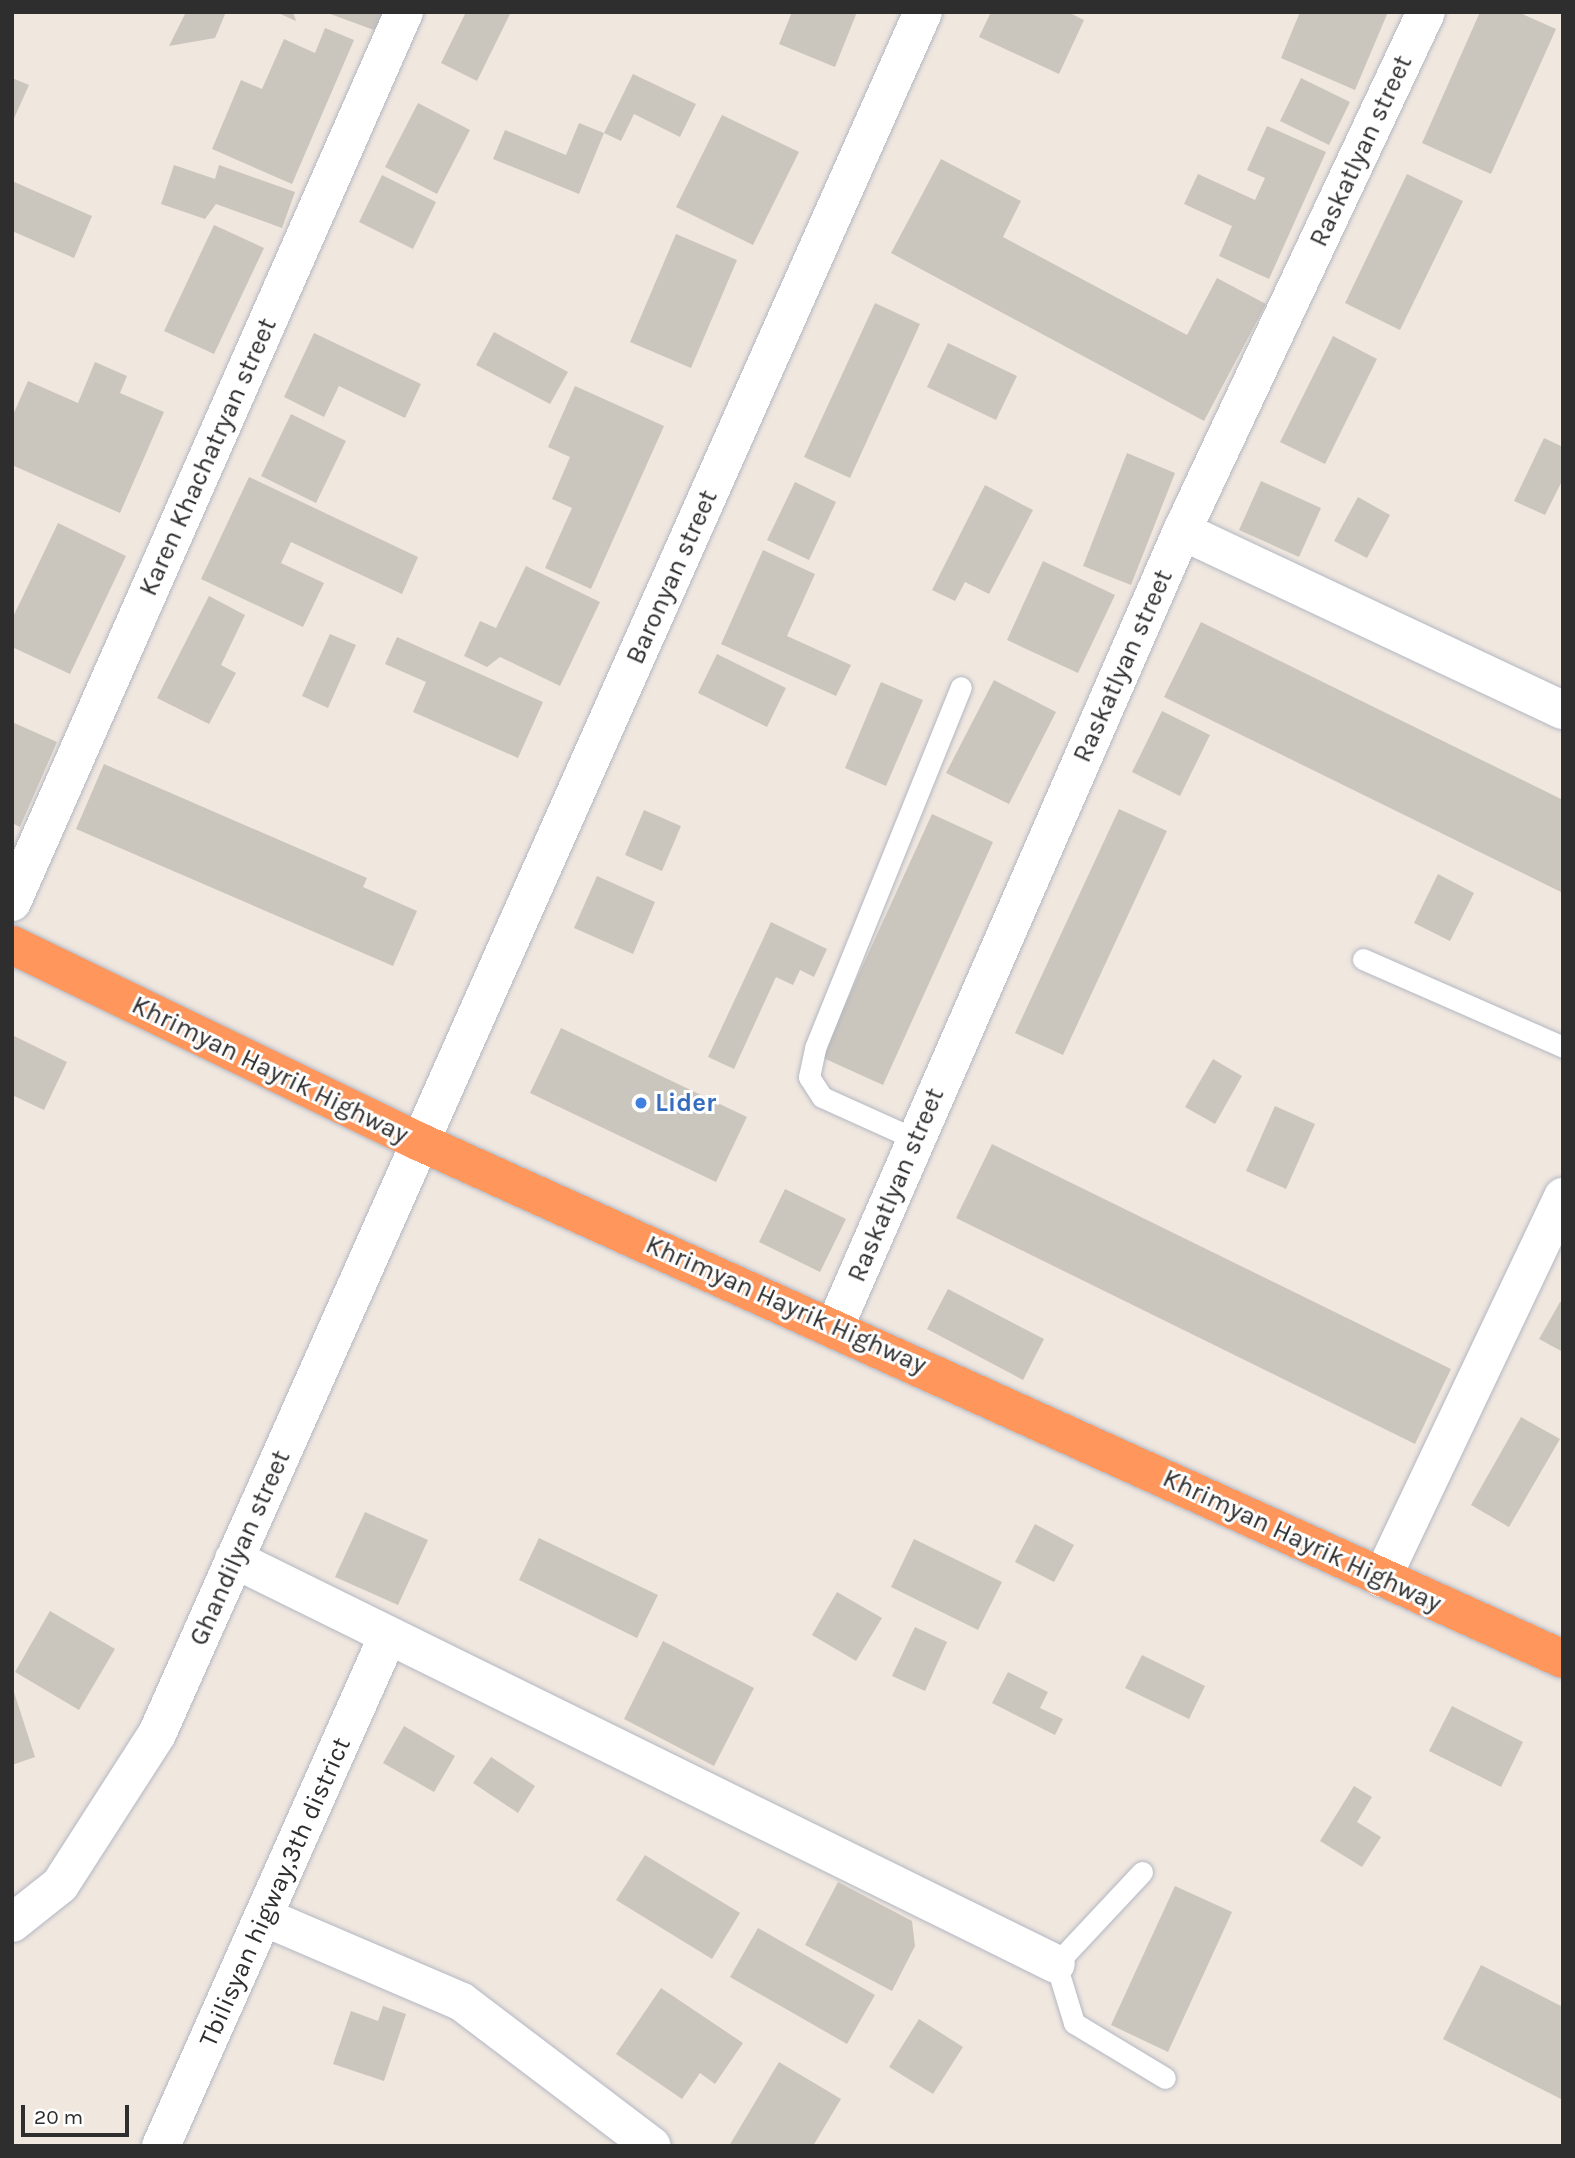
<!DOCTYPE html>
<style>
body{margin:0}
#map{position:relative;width:1575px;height:2158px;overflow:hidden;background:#f0e7df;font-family:Karla,sans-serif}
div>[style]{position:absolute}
.building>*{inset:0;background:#cbc6bd}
.roads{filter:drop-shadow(0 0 2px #b3b7c2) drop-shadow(0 0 2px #b3b7c2)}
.lane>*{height:21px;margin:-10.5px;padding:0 10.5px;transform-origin:10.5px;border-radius:10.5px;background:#fff}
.street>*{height:38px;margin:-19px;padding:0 19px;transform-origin:19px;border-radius:19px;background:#fff}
.secondary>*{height:38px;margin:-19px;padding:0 19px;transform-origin:19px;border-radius:19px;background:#fff}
.highway>*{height:38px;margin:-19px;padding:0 19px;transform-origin:19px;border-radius:19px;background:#ff965b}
.dots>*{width:19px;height:19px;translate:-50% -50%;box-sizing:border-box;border:4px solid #fff;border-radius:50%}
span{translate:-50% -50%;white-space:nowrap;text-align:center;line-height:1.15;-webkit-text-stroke:6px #fff;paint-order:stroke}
.street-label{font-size:26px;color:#2e2e2e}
.shop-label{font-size:26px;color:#366cbe;font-weight:700}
.left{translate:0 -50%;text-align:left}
.frame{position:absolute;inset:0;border:14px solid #2e2e2e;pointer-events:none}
.scale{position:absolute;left:21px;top:2105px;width:108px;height:32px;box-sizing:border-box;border:4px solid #2e2e2e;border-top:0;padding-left:9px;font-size:21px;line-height:24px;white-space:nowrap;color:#2e2e2e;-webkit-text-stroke:5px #fff;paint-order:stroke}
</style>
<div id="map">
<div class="building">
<i style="clip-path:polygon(186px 12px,226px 12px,215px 38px,169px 46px)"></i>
<i style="clip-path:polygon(276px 12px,293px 12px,296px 21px)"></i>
<i style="clip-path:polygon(325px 12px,390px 12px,382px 33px)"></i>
<i style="clip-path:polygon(466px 12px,511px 12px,477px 81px,441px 63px)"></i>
<i style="clip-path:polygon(792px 12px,857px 12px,835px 67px,779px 44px)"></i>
<i style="clip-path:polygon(991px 12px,1068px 12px,1084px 20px,1059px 74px,979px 37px)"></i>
<i style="clip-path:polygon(1300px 12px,1388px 12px,1355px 90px,1281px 58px)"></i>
<i style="clip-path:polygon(1480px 12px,1518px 12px,1556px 29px,1491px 174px,1422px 143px)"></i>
<i style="clip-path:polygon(325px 28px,354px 40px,292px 184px,212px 149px,241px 80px,262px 89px,284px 39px,315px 53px)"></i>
<i style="clip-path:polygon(633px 74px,696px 104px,680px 137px,634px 114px,621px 141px,604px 133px)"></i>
<i style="clip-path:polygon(12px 78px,29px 85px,12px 123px)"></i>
<i style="clip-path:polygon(1301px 78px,1350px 102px,1329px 145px,1280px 121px)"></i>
<i style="clip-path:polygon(418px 103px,470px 130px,437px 194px,385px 167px)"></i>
<i style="clip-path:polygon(722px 115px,799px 152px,753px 245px,676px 207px)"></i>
<i style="clip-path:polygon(579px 123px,604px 133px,579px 194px,493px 159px,505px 130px,566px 155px)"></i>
<i style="clip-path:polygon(1267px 126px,1326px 152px,1269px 279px,1219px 256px,1232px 226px,1184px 204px,1198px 174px,1255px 200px,1265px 178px,1247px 170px)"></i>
<i style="clip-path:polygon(941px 159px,1021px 201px,1003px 237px,1187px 335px,1217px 278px,1266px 304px,1204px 421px,891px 253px)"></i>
<i style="clip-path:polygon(174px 165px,215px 179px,219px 165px,295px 192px,282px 228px,216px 204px,205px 219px,161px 204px)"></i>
<i style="clip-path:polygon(1407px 174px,1463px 201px,1400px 330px,1345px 303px)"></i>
<i style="clip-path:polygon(382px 175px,436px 202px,413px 249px,359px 222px)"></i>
<i style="clip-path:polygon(12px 181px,92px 216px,74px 258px,12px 231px)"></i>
<i style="clip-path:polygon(214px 225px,264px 248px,214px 354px,164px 331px)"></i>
<i style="clip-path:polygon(676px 234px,737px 260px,691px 368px,630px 342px)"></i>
<i style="clip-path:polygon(875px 303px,920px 324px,850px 478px,804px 457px)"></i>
<i style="clip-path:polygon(494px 332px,568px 372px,550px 404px,476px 365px)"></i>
<i style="clip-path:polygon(314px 333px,421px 384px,405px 418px,339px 386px,324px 417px,284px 397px)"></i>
<i style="clip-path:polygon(1333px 336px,1377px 359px,1325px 464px,1280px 442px)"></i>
<i style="clip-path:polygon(948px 343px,1017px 376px,996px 420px,927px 387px)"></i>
<i style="clip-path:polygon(95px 362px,127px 376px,120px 393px,164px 412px,120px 513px,12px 465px,12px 417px,28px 381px,78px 403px)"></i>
<i style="clip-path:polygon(575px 386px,664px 426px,591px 589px,545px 568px,572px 508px,552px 499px,570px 457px,548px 447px)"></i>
<i style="clip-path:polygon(291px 414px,346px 441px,316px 503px,261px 476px)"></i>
<i style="clip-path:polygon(1544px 438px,1563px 447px,1563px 479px,1545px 515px,1514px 501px)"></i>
<i style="clip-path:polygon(1127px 453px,1175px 473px,1131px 585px,1083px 566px)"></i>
<i style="clip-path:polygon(249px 477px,418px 557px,402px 594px,291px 542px,281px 563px,324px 583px,303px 627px,201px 579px)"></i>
<i style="clip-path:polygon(1261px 481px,1321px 508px,1299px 557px,1239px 530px)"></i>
<i style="clip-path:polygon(795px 482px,836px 502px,809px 560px,767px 540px)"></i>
<i style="clip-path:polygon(985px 485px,1033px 510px,989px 594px,965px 582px,955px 601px,932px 590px)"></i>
<i style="clip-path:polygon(1358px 497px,1390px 515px,1367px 558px,1334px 541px)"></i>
<i style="clip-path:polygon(58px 523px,126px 556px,70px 674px,12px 647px,12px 619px)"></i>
<i style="clip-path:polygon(763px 550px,815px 574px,787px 636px,851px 665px,836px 696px,721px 644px)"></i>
<i style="clip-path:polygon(1043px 561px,1115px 595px,1078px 673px,1007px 640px)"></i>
<i style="clip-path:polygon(526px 566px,600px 602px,560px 686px,500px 657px,487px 667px,464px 656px,480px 621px,496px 628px)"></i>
<i style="clip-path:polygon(209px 596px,245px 615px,221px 665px,236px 673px,209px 724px,157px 698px)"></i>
<i style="clip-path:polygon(1201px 622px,1563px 800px,1563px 893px,1164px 697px)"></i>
<i style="clip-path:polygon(330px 634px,356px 645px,328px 708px,302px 696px)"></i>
<i style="clip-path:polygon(397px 637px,543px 702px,518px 758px,413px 712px,426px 682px,385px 664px)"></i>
<i style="clip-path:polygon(717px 654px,786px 688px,767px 727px,698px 693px)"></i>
<i style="clip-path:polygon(994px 680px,1056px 712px,1009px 804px,946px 773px)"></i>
<i style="clip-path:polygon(881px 682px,923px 700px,886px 786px,845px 768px)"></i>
<i style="clip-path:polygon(1162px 711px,1210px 735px,1180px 796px,1132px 772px)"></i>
<i style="clip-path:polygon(12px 722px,57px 742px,20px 827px,12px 823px)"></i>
<i style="clip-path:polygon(104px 764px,367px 878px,363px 887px,417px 911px,393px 966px,76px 829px)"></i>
<i style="clip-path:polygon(1119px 809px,1167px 831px,1063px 1055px,1015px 1033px)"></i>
<i style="clip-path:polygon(644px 810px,681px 826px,662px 871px,625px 855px)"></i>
<i style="clip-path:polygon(932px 814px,993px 842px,883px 1085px,821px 1057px)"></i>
<i style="clip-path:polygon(1438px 874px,1474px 893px,1450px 941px,1414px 923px)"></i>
<i style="clip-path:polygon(597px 876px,655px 902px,633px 954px,574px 928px)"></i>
<i style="clip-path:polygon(771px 922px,827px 949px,814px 977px,800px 970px,793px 985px,776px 977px,734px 1069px,708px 1057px)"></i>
<i style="clip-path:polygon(561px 1028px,747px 1117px,716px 1182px,530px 1093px)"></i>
<i style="clip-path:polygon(12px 1035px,67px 1062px,44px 1110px,12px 1095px)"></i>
<i style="clip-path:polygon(1213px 1059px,1242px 1076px,1215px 1124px,1185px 1107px)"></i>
<i style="clip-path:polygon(1275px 1106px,1315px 1124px,1286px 1189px,1246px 1171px)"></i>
<i style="clip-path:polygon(992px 1144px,1451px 1369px,1415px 1444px,956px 1218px)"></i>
<i style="clip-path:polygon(785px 1189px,846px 1219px,820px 1272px,759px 1242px)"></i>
<i style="clip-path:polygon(948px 1289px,1044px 1339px,1023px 1380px,927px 1329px)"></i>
<i style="clip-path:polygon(1560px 1302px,1563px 1303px,1563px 1352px,1539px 1339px)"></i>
<i style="clip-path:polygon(1521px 1417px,1560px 1439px,1509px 1527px,1471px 1505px)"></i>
<i style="clip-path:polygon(365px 1512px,428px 1540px,398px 1605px,335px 1577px)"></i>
<i style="clip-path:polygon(1035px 1524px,1074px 1545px,1054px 1582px,1015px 1562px)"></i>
<i style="clip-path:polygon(539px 1538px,658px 1595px,637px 1638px,519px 1580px)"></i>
<i style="clip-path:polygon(914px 1539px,1002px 1582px,978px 1630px,891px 1587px)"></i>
<i style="clip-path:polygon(837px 1592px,882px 1618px,856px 1661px,812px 1635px)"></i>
<i style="clip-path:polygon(50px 1611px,115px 1649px,79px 1710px,15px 1672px)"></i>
<i style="clip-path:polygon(915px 1627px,947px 1642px,925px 1691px,892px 1676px)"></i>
<i style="clip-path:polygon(663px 1641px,754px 1688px,714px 1766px,624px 1719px)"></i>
<i style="clip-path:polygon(1142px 1655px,1205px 1686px,1189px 1719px,1125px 1688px)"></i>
<i style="clip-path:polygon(1008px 1672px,1048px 1692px,1040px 1708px,1063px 1719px,1055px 1735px,992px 1703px)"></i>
<i style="clip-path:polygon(12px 1686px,35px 1757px,12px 1765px)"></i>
<i style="clip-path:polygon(1452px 1706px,1523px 1742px,1501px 1787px,1429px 1751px)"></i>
<i style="clip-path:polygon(404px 1726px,455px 1756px,434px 1792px,383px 1763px)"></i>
<i style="clip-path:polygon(491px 1757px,535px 1786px,518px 1813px,473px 1783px)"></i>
<i style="clip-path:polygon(1354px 1786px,1372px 1797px,1357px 1822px,1381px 1837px,1362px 1867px,1320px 1841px)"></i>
<i style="clip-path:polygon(645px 1855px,740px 1913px,712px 1959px,616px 1900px)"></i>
<i style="clip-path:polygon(838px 1882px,912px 1921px,915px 1946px,892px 1991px,805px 1945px)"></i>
<i style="clip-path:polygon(1175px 1886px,1232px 1912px,1168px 2052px,1111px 2025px)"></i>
<i style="clip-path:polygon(758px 1928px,875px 1995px,847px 2044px,730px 1977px)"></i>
<i style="clip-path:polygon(1481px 1965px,1563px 2007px,1563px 2100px,1443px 2039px)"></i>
<i style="clip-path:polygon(661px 1988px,743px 2043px,715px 2084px,700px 2073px,682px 2099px,616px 2054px)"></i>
<i style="clip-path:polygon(383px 2006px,406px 2014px,384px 2081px,333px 2064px,351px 2011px,378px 2021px)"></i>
<i style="clip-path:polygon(919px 2019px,963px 2047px,933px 2094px,889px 2067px)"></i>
<i style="clip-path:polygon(779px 2062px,841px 2099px,813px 2146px,729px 2146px)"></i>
</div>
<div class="roads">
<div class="lane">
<i style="left:1363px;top:959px;width:219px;rotate:23.7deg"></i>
<i style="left:915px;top:1139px;width:102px;rotate:-155.7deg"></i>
<i style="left:822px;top:1097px;width:24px;rotate:-123deg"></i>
<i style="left:809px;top:1077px;width:30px;rotate:-78deg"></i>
<i style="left:815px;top:1048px;width:389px;rotate:-68deg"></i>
<i style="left:1142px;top:1872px;width:126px;rotate:133.1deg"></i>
<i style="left:1056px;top:1964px;width:62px;rotate:73deg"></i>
<i style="left:1074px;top:2023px;width:106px;rotate:31.1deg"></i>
</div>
<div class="street">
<i style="left:1182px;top:531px;width:421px;rotate:25.2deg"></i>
<i style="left:12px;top:902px;width:973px;rotate:-66.23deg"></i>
<i style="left:835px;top:1326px;width:867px;rotate:-66.42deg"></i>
<i style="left:1182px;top:531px;width:573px;rotate:-64.82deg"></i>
<i style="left:234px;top:1559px;width:916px;rotate:26.23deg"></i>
<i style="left:1382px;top:1578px;width:422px;rotate:-64.6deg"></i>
<i style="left:264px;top:1917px;width:215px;rotate:23.2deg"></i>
<i style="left:462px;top:2002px;width:238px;rotate:37.2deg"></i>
<i style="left:161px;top:2146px;width:556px;rotate:-66.02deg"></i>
</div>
<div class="secondary">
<i style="left:12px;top:1923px;width:61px;rotate:-38.4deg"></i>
<i style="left:60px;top:1885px;width:179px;rotate:-57.3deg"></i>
<i style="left:157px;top:1734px;width:1885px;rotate:-66.02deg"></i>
</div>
<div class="highway">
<i style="left:12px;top:945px;width:453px;rotate:25.8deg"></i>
<i style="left:420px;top:1142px;width:1254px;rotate:24.34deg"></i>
</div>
</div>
<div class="dots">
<i style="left:641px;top:1103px;background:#3f7fe0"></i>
</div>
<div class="street-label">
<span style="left:1361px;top:151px;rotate:-65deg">Raskatlyan street</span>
<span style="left:208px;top:457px;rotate:-66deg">Karen Khachatryan street</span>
<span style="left:672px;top:577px;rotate:-66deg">Baronyan street</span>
<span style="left:1123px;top:666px;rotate:-66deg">Raskatlyan street</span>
<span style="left:270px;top:1070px;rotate:26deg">Khrimyan Hayrik Highway</span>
<span style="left:896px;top:1185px;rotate:-67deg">Raskatlyan street</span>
<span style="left:786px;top:1305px;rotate:24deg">Khrimyan Hayrik Highway</span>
<span style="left:1302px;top:1541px;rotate:25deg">Khrimyan Hayrik Highway</span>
<span style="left:240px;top:1548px;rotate:-66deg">Ghandilyan street</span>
<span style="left:275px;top:1892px;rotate:-66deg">Tbilisyan higway,3th district</span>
</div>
<div class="shop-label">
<span class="left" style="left:655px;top:1103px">Lider</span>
</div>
<div class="frame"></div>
<div class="scale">20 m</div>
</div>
